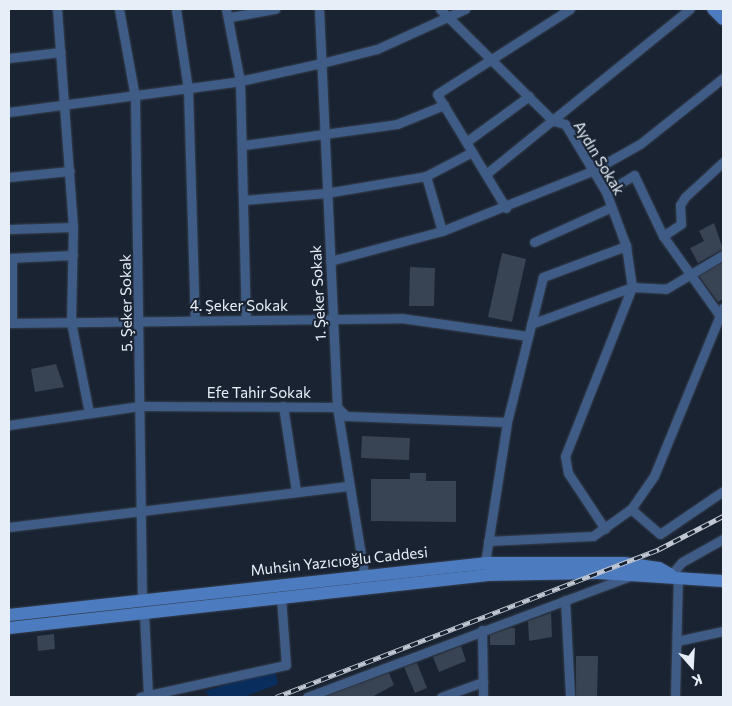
<!DOCTYPE html>
<meta charset="utf-8">
<style>
body{margin:0}
#map{position:relative;width:732px;height:706px;overflow:hidden;background:#192332;font-family:Commissioner,sans-serif}
div>[style]{position:absolute}
.green>*{inset:0;background:#092d5c}
.building>*{inset:0;background:#384353}
.roads{filter:drop-shadow(0 0 1px #363f4e) drop-shadow(0 0 1px #363f4e)}
.street>*{height:9px;margin:-4.5px;padding:0 4.5px;transform-origin:4.5px;border-radius:4.5px;background:#3e5c86}
.secondary>*{height:12px;margin:-6px;padding:0 6px;transform-origin:6px;border-radius:6px;background:#4c7bbf}
.rail>*{height:4.5px;margin-top:-2.25px;transform-origin:0;background:repeating-linear-gradient(90deg,#192332 0 8px,#c1c8d3 0 16px);box-sizing:border-box;border-block:1px solid #c1c8d3}
span{translate:-50% -50%;white-space:nowrap;text-align:center;line-height:1.15;-webkit-text-stroke:4px #192332;paint-order:stroke}
.street-label{font-size:15px;color:#e7eef8}
.frame{position:absolute;inset:0;border:10px solid #e7eef8;pointer-events:none}
.north{position:absolute;left:667px;top:641px;width:50px;height:50px;-webkit-text-stroke:4px #192332;paint-order:stroke;rotate:161deg;font-size:14px;font-weight:700;line-height:20px;text-align:center;color:#e7eef8}
.north::after{content:'';display:block;margin:auto;width:18px;height:22px;background:#e7eef8;clip-path:polygon(50% 0,100% 100%,50% 72%,0 100%)}
</style>
<div id="map">
<div class="green">
<i style="clip-path:polygon(275px 670px,278px 684px,244px 697px,210px 697px,205px 691px)"></i>
</div>
<div class="building">
<i style="clip-path:polygon(714px 223px,723px 249px,698px 263px,690px 248px,704px 241px,699px 231px)"></i>
<i style="clip-path:polygon(502px 253px,526px 259px,512px 322px,488px 317px)"></i>
<i style="clip-path:polygon(723px 262px,723px 299px,718px 302px,699px 276px)"></i>
<i style="clip-path:polygon(410px 267px,435px 268px,434px 306px,409px 306px)"></i>
<i style="clip-path:polygon(56px 364px,64px 387px,35px 392px,31px 369px)"></i>
<i style="clip-path:polygon(362px 436px,410px 438px,409px 460px,361px 458px)"></i>
<i style="clip-path:polygon(410px 473px,426px 473px,426px 481px,456px 481px,456px 522px,371px 521px,371px 479px,410px 479px)"></i>
<i style="clip-path:polygon(551px 613px,552px 637px,529px 641px,528px 621px)"></i>
<i style="clip-path:polygon(510px 628px,515px 628px,515px 645px,490px 645px,490px 635px)"></i>
<i style="clip-path:polygon(54px 634px,55px 649px,38px 651px,37px 636px)"></i>
<i style="clip-path:polygon(461px 646px,466px 661px,439px 672px,433px 657px)"></i>
<i style="clip-path:polygon(576px 656px,598px 656px,597px 697px,576px 697px)"></i>
<i style="clip-path:polygon(417px 663px,427px 688px,415px 693px,404px 667px)"></i>
<i style="clip-path:polygon(389px 673px,394px 685px,372px 697px,324px 697px)"></i>
</div>
<div class="roads">
<div class="street">
<i style="left:57px;top:9px;width:219px;rotate:85.8deg"></i>
<i style="left:73px;top:227px;width:95px;rotate:91.2deg"></i>
<i style="left:71px;top:322px;width:93px;rotate:78.8deg"></i>
<i style="left:119px;top:9px;width:89px;rotate:79.7deg"></i>
<i style="left:135px;top:97px;width:502px;rotate:89.2deg"></i>
<i style="left:176px;top:9px;width:81px;rotate:81.5deg"></i>
<i style="left:188px;top:89px;width:231px;rotate:88.3deg"></i>
<i style="left:226px;top:9px;width:73px;rotate:79deg"></i>
<i style="left:240px;top:81px;width:239px;rotate:88.6deg"></i>
<i style="left:319px;top:9px;width:398px;rotate:87.4deg"></i>
<i style="left:337px;top:407px;width:169px;rotate:80.8deg"></i>
<i style="left:440px;top:9px;width:159px;rotate:44.7deg"></i>
<i style="left:553px;top:121px;width:12px;rotate:14deg"></i>
<i style="left:565px;top:124px;width:79px;rotate:58.9deg"></i>
<i style="left:606px;top:192px;width:58px;rotate:69.7deg"></i>
<i style="left:626px;top:246px;width:41px;rotate:81.7deg"></i>
<i style="left:632px;top:287px;width:182px;rotate:111.6deg"></i>
<i style="left:565px;top:456px;width:17px;rotate:80deg"></i>
<i style="left:568px;top:473px;width:67px;rotate:56.5deg"></i>
<i style="left:230px;top:17px;width:46px;rotate:-10.1deg"></i>
<i style="left:9px;top:58px;width:52px;rotate:-6.6deg"></i>
<i style="left:9px;top:112px;width:233px;rotate:-7.6deg"></i>
<i style="left:240px;top:81px;width:84px;rotate:-12.4deg"></i>
<i style="left:322px;top:63px;width:57px;rotate:-14.3deg"></i>
<i style="left:377px;top:49px;width:97px;rotate:-24.4deg"></i>
<i style="left:466px;top:142px;width:78px;rotate:-36.1deg"></i>
<i style="left:244px;top:145px;width:154px;rotate:-7.8deg"></i>
<i style="left:397px;top:124px;width:51px;rotate:-22deg"></i>
<i style="left:486px;top:174px;width:262px;rotate:-39deg"></i>
<i style="left:426px;top:176px;width:57px;rotate:73.8deg"></i>
<i style="left:9px;top:177px;width:61px;rotate:-5.6deg"></i>
<i style="left:606px;top:192px;width:33px;rotate:-31deg"></i>
<i style="left:634px;top:175px;width:68px;rotate:64.6deg"></i>
<i style="left:663px;top:236px;width:103px;rotate:54.5deg"></i>
<i style="left:244px;top:200px;width:82px;rotate:-4.9deg"></i>
<i style="left:326px;top:193px;width:101px;rotate:-9.6deg"></i>
<i style="left:426px;top:176px;width:52px;rotate:-27.6deg"></i>
<i style="left:506px;top:208px;width:133px;rotate:-121.2deg"></i>
<i style="left:437px;top:94px;width:158px;rotate:-32.6deg"></i>
<i style="left:9px;top:229px;width:64px;rotate:-1.8deg"></i>
<i style="left:663px;top:236px;width:22px;rotate:-34deg"></i>
<i style="left:681px;top:224px;width:19px;rotate:-93deg"></i>
<i style="left:680px;top:205px;width:9px;rotate:-58deg"></i>
<i style="left:685px;top:197px;width:52px;rotate:-42.6deg"></i>
<i style="left:534px;top:242px;width:85px;rotate:-24.2deg"></i>
<i style="left:9px;top:258px;width:64px;rotate:-2.7deg"></i>
<i style="left:12px;top:258px;width:65px;rotate:90deg"></i>
<i style="left:330px;top:261px;width:116px;rotate:-15deg"></i>
<i style="left:442px;top:231px;width:162px;rotate:-21.8deg"></i>
<i style="left:592px;top:171px;width:55px;rotate:-29.4deg"></i>
<i style="left:640px;top:144px;width:106px;rotate:-38.5deg"></i>
<i style="left:9px;top:323px;width:392px;rotate:-0.7deg"></i>
<i style="left:401px;top:318px;width:128px;rotate:8.1deg"></i>
<i style="left:531px;top:324px;width:108px;rotate:-20.1deg"></i>
<i style="left:632px;top:287px;width:34px;rotate:3deg"></i>
<i style="left:666px;top:289px;width:66px;rotate:-30.8deg"></i>
<i style="left:283px;top:406px;width:86px;rotate:81.3deg"></i>
<i style="left:9px;top:425px;width:132px;rotate:-8.3deg"></i>
<i style="left:140px;top:406px;width:197px;rotate:0.3deg"></i>
<i style="left:337px;top:407px;width:13px;rotate:45deg"></i>
<i style="left:346px;top:416px;width:161px;rotate:2.1deg"></i>
<i style="left:631px;top:509px;width:38px;rotate:41deg"></i>
<i style="left:660px;top:534px;width:76px;rotate:-34.3deg"></i>
<i style="left:9px;top:527px;width:343px;rotate:-6.9deg"></i>
<i style="left:488px;top:541px;width:105px;rotate:-2.7deg"></i>
<i style="left:593px;top:536px;width:47px;rotate:-35.4deg"></i>
<i style="left:631px;top:509px;width:40px;rotate:-55.1deg"></i>
<i style="left:654px;top:476px;width:182px;rotate:-67.7deg"></i>
<i style="left:485px;top:563px;width:143px;rotate:-81.1deg"></i>
<i style="left:507px;top:422px;width:149px;rotate:-76.1deg"></i>
<i style="left:543px;top:277px;width:89px;rotate:-20.5deg"></i>
<i style="left:671px;top:575px;width:17px;rotate:-50deg"></i>
<i style="left:682px;top:562px;width:47px;rotate:-29.3deg"></i>
<i style="left:565px;top:600px;width:97px;rotate:87deg"></i>
<i style="left:144px;top:613px;width:83px;rotate:87.2deg"></i>
<i style="left:482px;top:630px;width:67px;rotate:89.1deg"></i>
<i style="left:677px;top:641px;width:47px;rotate:-12.3deg"></i>
<i style="left:140px;top:697px;width:149px;rotate:-12.4deg"></i>
<i style="left:286px;top:665px;width:68px;rotate:-94.2deg"></i>
<i style="left:307px;top:697px;width:343px;rotate:-20.5deg"></i>
<i style="left:441px;top:697px;width:45px;rotate:-19.7deg"></i>
<i style="left:675px;top:697px;width:121px;rotate:-88.6deg"></i>
</div>
<div class="secondary">
<i style="left:713px;top:9px;width:14px;rotate:45deg"></i>
<i style="left:9px;top:615px;width:479px;rotate:-6.2deg"></i>
<i style="left:485px;top:563px;width:139px"></i>
<i style="left:624px;top:563px;width:35px;rotate:8deg"></i>
<i style="left:659px;top:568px;width:14px;rotate:30deg"></i>
<i style="left:9px;top:628px;width:480px;rotate:-6.3deg"></i>
<i style="left:486px;top:575px;width:112px;rotate:-1deg"></i>
<i style="left:598px;top:573px;width:125px;rotate:3.7deg"></i>
</div>
</div>
<div class="rail">
<i style="left:276px;top:697px;width:411px;rotate:-21.1deg"></i>
<i style="left:659px;top:549px;width:72px;rotate:-27.3deg"></i>
</div>
<div class="street-label">
<span style="left:599px;top:158px;rotate:59deg">Aydın Sokak</span>
<span style="left:318px;top:293px;rotate:-93deg">1. Şeker Sokak</span>
<span style="left:126px;top:303px;rotate:-91deg">5. Şeker Sokak</span>
<span style="left:239px;top:306px">4. Şeker Sokak</span>
<span style="left:259px;top:393px">Efe Tahir Sokak</span>
<span style="left:339px;top:561px;rotate:-6deg">Muhsin Yazıcıoğlu Caddesi</span>
</div>
<div class="frame"></div>
<div class="north">K</div>
</div>
